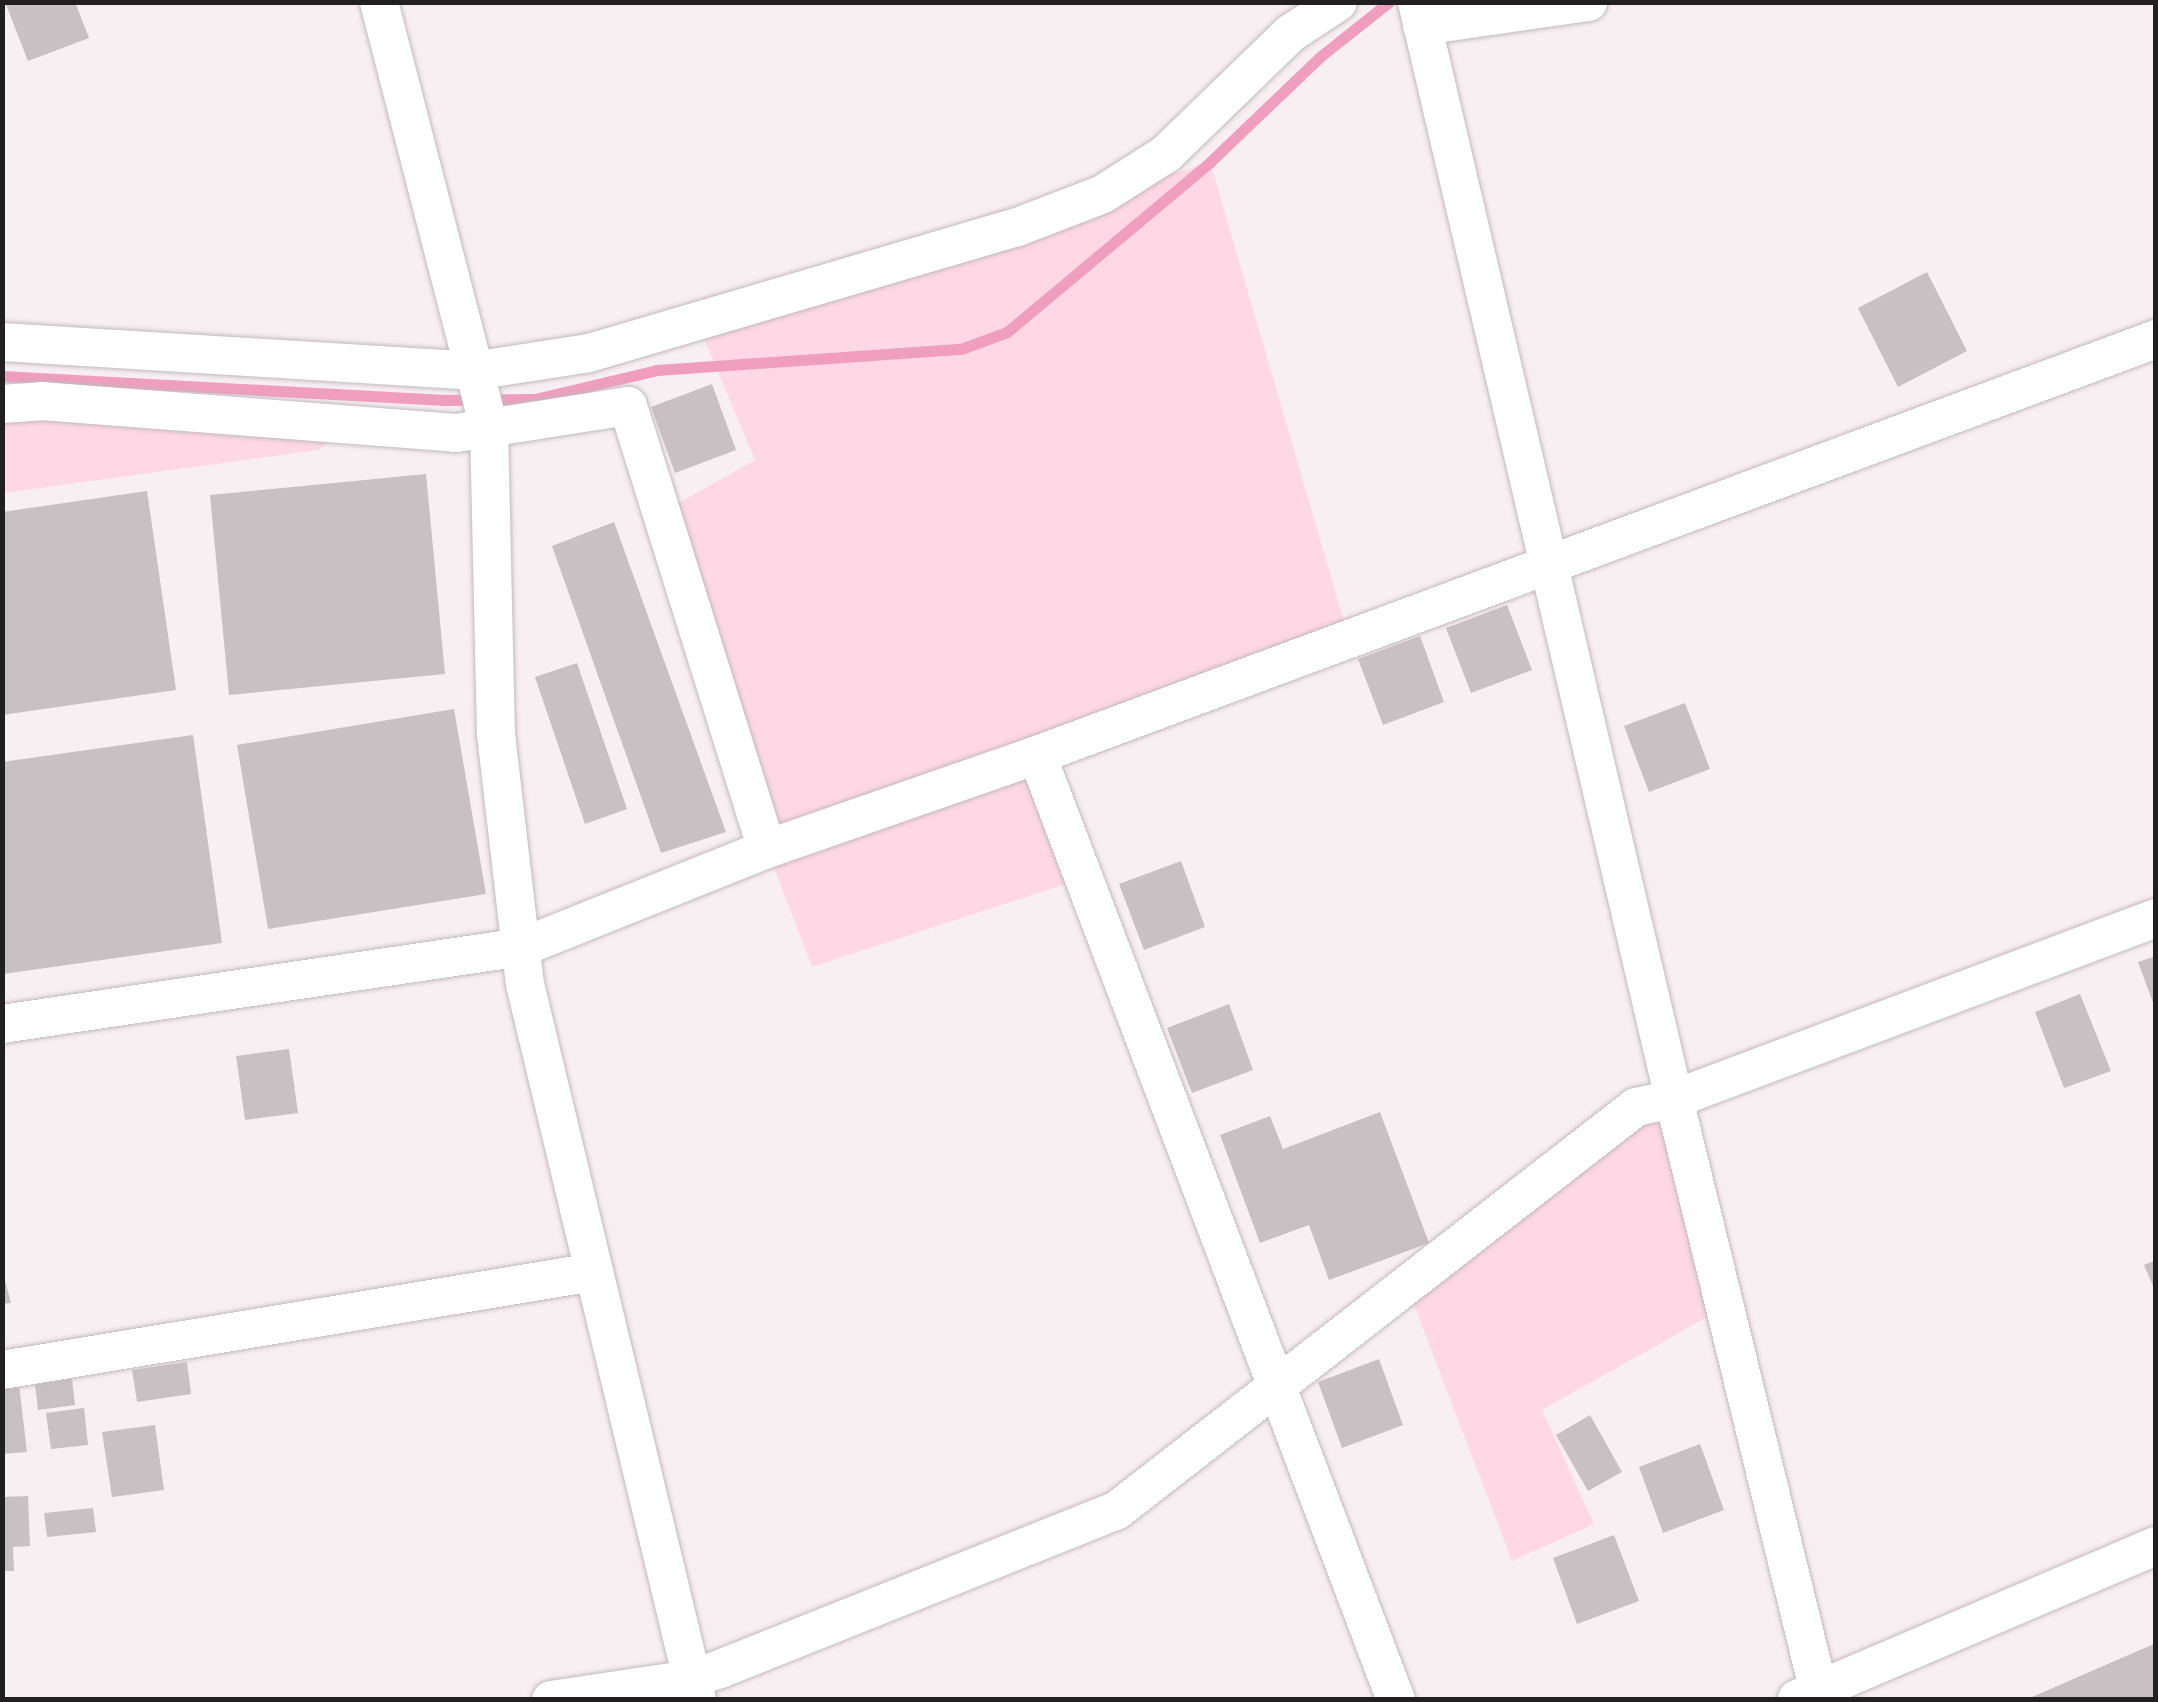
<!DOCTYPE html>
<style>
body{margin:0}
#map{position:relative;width:2158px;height:1702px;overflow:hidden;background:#f8eff2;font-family:Signika,sans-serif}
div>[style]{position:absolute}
.green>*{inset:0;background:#ffd7e5}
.stream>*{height:11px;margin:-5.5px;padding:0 5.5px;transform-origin:5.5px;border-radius:5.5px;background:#ef9ebe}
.building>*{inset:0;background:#c9c0c3}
.roads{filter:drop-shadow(0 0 2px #c2babc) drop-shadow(0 0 2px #c2babc)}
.minor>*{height:38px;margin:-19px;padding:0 19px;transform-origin:19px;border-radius:19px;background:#fff}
span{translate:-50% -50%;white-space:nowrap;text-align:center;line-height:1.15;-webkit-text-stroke:10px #fff;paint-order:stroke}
.frame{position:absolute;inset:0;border:5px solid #221f20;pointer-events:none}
</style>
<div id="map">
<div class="green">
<i style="clip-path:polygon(1210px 162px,1349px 639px,1037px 755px,1084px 878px,812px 967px,767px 849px,661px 513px,755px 460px,699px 327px)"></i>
<i style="clip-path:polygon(2px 409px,338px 435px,318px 450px,3px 493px)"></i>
<i style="clip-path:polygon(1667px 1101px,1725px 1307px,1542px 1410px,1594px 1524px,1512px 1561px,1406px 1284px)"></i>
</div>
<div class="stream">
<i style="left:2px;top:376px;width:444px;rotate:3.1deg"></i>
<i style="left:445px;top:400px;width:90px;rotate:-0.6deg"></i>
<i style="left:535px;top:399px;width:125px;rotate:-13.4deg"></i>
<i style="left:657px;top:370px;width:305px;rotate:-4deg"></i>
<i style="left:961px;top:349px;width:49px;rotate:-20.3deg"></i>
<i style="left:1007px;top:332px;width:265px;rotate:-39.9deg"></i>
<i style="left:1210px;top:162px;width:153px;rotate:-43.7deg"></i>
<i style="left:1321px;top:56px;width:87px;rotate:-38.5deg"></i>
</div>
<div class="building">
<i style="clip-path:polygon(5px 2px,75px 2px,89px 38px,28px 61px)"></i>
<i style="clip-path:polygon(1927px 272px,1967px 351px,1898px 387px,1858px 308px)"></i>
<i style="clip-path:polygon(712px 384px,736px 450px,675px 473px,651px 407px)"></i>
<i style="clip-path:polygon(426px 474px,445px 674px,229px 695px,210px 495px)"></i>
<i style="clip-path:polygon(147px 491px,176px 690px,2px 715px,2px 512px)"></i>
<i style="clip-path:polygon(614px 522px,726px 832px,661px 853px,552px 546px)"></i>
<i style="clip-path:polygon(1507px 605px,1532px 670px,1471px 693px,1446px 628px)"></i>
<i style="clip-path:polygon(1420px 636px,1444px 702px,1383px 725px,1358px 659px)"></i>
<i style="clip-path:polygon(577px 663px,627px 809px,585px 824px,535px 677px)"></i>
<i style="clip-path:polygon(1685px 703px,1710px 769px,1649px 792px,1624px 726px)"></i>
<i style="clip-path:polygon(454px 709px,486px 894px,268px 929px,237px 745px)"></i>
<i style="clip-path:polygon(193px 735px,222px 943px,3px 974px,2px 762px)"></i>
<i style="clip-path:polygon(1181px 861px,1205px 927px,1144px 950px,1119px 884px)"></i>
<i style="clip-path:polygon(2156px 956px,2156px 1008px,2155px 1008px,2138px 962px)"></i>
<i style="clip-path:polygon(2080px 994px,2111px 1071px,2064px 1088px,2035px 1012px)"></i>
<i style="clip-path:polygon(1229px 1004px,1253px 1070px,1192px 1093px,1167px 1028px)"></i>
<i style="clip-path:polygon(289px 1049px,298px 1113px,245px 1120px,236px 1056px)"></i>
<i style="clip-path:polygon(1380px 1112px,1429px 1243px,1329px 1280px,1309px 1225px,1260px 1243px,1220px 1135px,1270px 1116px,1283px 1149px)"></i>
<i style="clip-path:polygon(2156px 1260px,2156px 1293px,2144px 1265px)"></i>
<i style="clip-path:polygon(2px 1269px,11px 1303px,2px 1304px)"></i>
<i style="clip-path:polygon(1379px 1359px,1403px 1425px,1342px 1448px,1318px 1382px)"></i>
<i style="clip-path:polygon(187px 1362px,191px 1394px,137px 1402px,132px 1370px)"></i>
<i style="clip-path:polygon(72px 1379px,75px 1405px,38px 1410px,35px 1384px)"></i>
<i style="clip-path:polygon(19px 1385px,27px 1452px,2px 1454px,2px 1387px)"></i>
<i style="clip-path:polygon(84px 1408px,88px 1445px,51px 1449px,46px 1413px)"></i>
<i style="clip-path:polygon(1590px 1415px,1622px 1472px,1588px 1491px,1556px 1435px)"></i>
<i style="clip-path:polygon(155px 1425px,164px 1490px,112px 1497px,102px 1432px)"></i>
<i style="clip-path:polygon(1700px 1444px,1724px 1510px,1663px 1533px,1639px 1467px)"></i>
<i style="clip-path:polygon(28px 1496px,30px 1546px,13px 1547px,14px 1571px,2px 1571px,2px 1497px)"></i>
<i style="clip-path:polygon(93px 1508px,96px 1532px,47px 1537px,44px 1513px)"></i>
<i style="clip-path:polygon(1614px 1535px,1639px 1601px,1577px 1624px,1553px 1558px)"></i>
<i style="clip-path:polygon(2156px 1643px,2156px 1700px,2025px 1700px)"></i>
</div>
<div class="roads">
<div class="minor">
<i style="left:379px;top:2px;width:439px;rotate:75.5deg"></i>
<i style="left:489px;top:427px;width:307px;rotate:88.7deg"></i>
<i style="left:496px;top:734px;width:252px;rotate:83.4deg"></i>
<i style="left:525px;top:984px;width:736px;rotate:76.49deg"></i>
<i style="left:1417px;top:2px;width:1127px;rotate:76.81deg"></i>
<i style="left:1674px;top:1099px;width:619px;rotate:76.26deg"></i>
<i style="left:1422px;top:26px;width:168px;rotate:-8.2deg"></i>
<i style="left:2px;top:342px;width:472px;rotate:3.5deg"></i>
<i style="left:473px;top:371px;width:117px;rotate:-8.8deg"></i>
<i style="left:589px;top:353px;width:444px;rotate:-16.4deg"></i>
<i style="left:1015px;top:228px;width:94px;rotate:-21.1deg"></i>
<i style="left:1103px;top:194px;width:75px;rotate:-32.4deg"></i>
<i style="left:1166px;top:154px;width:174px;rotate:-44.1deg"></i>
<i style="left:1291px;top:33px;width:56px;rotate:-33.4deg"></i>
<i style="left:2px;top:404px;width:39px;rotate:-4deg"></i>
<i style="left:41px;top:401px;width:416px;rotate:4.4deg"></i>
<i style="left:456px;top:433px;width:174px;rotate:-8.9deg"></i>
<i style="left:628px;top:406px;width:464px;rotate:72.6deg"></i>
<i style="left:1037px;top:755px;width:1011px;rotate:69.2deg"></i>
<i style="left:2px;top:1024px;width:526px;rotate:-8.42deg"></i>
<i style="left:522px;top:947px;width:264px;rotate:-21.8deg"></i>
<i style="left:767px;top:849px;width:286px;rotate:-19.2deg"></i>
<i style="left:1037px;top:755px;width:1194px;rotate:-20.39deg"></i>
<i style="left:2px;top:1370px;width:600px;rotate:-9.4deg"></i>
<i style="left:1797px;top:1699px;width:390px;rotate:-23.1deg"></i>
<i style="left:551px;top:1700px;width:142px;rotate:-8.5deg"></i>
<i style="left:691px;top:1679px;width:31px;rotate:-19deg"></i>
<i style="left:720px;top:1669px;width:426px;rotate:-21.8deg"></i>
<i style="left:1116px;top:1511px;width:658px;rotate:-37.84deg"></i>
<i style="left:1636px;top:1107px;width:39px;rotate:-12deg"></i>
<i style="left:1674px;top:1099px;width:515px;rotate:-20.58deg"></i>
</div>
</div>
<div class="frame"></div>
</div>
